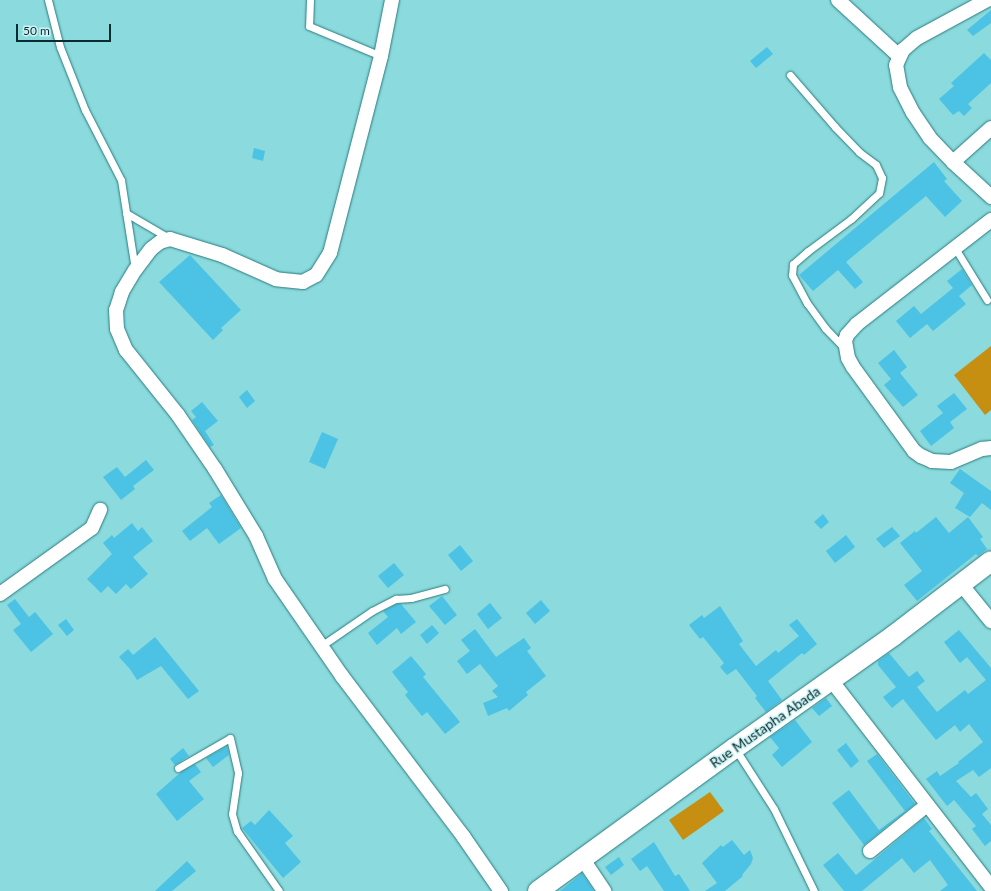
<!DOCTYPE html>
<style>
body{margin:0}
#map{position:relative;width:991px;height:891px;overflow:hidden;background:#8bdadd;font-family:Lato,sans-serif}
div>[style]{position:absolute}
.green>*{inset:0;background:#c78f12}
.building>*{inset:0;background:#4cc3e4}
.roads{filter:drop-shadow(0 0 1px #297b7f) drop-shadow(0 0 1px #297b7f)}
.service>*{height:7px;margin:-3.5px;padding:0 3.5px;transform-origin:3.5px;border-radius:3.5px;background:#fff}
.minor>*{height:14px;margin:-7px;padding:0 7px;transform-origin:7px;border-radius:7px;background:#fff}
.secondary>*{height:20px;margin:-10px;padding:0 10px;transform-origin:10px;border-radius:10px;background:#fff}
span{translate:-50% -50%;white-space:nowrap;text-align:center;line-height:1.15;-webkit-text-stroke:3px #cef3f5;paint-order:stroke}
.street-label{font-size:14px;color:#0a2c2e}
.scale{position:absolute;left:16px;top:24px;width:95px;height:18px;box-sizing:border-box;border:2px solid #0a2c2e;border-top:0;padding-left:5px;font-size:12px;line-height:14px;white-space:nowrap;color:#0a2c2e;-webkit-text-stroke:3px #cef3f5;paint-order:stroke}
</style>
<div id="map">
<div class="green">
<i style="clip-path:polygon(991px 346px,991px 410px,985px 415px,954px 375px)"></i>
<i style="clip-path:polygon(710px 792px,724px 811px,683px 840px,669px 820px)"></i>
</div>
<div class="building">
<i style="clip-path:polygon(991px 10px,991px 23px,973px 36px,967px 30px)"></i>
<i style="clip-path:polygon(767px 47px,773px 54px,756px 68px,750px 61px)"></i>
<i style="clip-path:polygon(984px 53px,991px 60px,991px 83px,968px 104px,972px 108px,964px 116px,959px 111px,953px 115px,939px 99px,954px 86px,951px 83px)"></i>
<i style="clip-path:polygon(254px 148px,265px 151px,263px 161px,252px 158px)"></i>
<i style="clip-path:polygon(934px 162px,947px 179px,944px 181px,962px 201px,945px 217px,926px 196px,846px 262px,863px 282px,855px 289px,838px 270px,813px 291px,799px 275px)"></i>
<i style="clip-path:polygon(190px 255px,241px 310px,221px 328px,223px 330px,213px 340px,159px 282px)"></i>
<i style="clip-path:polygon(962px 269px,972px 285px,959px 296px,966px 304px,933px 331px,927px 324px,910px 338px,896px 321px,914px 306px,921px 314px,953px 288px,947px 281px)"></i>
<i style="clip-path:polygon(894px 350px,907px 367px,900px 373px,918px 395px,903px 407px,884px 385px,891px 379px,878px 363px)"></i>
<i style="clip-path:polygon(247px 390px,255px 401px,247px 408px,239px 397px)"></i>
<i style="clip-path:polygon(954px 393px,967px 409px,950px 422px,954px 428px,931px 446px,920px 431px,943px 413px,937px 406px)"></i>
<i style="clip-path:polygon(202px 402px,218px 421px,205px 431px,214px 445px,210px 447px,192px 420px,196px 417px,191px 411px)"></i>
<i style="clip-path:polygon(322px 432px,338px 439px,325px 469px,309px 462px)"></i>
<i style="clip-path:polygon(146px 460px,154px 470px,133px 486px,135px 489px,121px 500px,103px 477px,117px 467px,125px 477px)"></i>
<i style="clip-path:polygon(960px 469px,991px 491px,991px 510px,982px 503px,970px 517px,955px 508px,964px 493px,950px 483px)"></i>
<i style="clip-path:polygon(221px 495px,241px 528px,219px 544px,207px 528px,190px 541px,182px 531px,212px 507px,209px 503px)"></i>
<i style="clip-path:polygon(823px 514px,829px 522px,821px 529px,814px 522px)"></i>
<i style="clip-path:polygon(936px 517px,949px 533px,968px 517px,983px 537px,980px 539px,987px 549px,978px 556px,976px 554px,917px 601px,904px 585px,922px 571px,900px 543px,915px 531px,916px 533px)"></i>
<i style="clip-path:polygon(132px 523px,138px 531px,142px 527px,153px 541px,133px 557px,148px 574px,131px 589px,126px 584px,116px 594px,108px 586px,101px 593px,87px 579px,112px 554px,103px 543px,112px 535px,114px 538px)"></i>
<i style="clip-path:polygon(892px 527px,900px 536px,884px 548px,876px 539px)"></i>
<i style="clip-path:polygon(846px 535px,855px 547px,835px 563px,826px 551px)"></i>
<i style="clip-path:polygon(460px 545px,473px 561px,461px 571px,448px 555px)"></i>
<i style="clip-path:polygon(394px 563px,404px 575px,388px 588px,378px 576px)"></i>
<i style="clip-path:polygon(442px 596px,457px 615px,445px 625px,429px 606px)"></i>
<i style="clip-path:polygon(15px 599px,29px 617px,35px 612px,53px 634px,31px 652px,13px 630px,21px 624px,7px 605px)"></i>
<i style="clip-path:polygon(541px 600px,550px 611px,535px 624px,526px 613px)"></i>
<i style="clip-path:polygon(490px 603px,502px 618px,488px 629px,477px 614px)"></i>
<i style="clip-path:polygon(397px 604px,401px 604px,416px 622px,401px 634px,397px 628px,377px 645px,368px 633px,388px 617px,383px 611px)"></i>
<i style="clip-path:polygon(720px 606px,743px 641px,739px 644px,756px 666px,776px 650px,778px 653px,799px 636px,789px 625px,797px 619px,817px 644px,804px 655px,802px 653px,768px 681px,782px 700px,766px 712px,755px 698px,757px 696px,736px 669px,727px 675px,720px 667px,724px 663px,703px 637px,700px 639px,689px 625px,702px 615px,704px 618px)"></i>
<i style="clip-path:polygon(66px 619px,74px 630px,67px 636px,58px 625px)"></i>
<i style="clip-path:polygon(432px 625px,439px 633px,427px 644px,420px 635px)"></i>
<i style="clip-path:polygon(475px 629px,496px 657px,524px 638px,531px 648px,527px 651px,546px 676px,526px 692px,528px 695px,509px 711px,507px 708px,488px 716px,483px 703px,498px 697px,492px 691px,498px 686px,480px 664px,467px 674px,457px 661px,470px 651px,461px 640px)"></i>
<i style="clip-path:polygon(959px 630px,991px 668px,991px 768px,979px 777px,973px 770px,956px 781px,971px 797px,976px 793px,988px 809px,982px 814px,991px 825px,991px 841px,985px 846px,972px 829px,976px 826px,954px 800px,947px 806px,926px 779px,937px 771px,940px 776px,959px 763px,958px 762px,983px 742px,969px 724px,960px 732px,955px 725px,936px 740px,903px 699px,892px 708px,883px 697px,896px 687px,878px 665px,878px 661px,889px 653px,909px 677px,917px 671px,925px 681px,917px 687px,937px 712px,965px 690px,968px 694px,986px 680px,967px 657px,960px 663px,944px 642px)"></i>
<i style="clip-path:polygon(155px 637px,199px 691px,188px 699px,161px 666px,137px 680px,130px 669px,119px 657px,128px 649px,133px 655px)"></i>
<i style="clip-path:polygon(411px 656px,426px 674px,423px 677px,460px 722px,445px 734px,427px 712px,422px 716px,405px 695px,408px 692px,392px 672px)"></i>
<i style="clip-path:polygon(826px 698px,832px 706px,819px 716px,812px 708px)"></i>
<i style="clip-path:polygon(795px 720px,812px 742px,782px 767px,772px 755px,779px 748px,770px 737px)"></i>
<i style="clip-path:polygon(846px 743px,859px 761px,851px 768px,837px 750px)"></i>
<i style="clip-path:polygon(227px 746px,229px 755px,213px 767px,206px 758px)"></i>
<i style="clip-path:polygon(183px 748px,189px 756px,175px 765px,170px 759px)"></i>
<i style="clip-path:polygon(877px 754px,915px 804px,864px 845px,832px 803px,849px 790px,879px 830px,905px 811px,867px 761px)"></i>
<i style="clip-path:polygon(195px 764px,201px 772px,189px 781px,204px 799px,177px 821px,156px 794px,181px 772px)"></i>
<i style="clip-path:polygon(269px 810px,293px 836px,285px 843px,301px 862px,283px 878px,242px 828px,251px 821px,255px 825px)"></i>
<i style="clip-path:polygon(924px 818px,932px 829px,929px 831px,977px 891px,940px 891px,948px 885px,930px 860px,914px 873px,902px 858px,862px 891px,844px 891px,823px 865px,838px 853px,856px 875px)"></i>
<i style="clip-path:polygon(732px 840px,744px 855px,750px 850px,753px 858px,751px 864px,742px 875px,743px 876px,725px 891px,705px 891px,717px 883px,702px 863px,721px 845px,723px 847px)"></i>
<i style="clip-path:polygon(654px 842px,675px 876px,679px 874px,690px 891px,664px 891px,647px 866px,640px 871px,631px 859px)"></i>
<i style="clip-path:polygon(619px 857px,624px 865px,611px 875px,605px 867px)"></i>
<i style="clip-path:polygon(187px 861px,196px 871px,172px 891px,155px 891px)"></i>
<i style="clip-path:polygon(582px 873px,594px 891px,560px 891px,580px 875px)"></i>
</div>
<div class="roads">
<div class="service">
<i style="left:48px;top:0;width:49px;rotate:75.7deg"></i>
<i style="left:60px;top:47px;width:68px;rotate:68.4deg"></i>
<i style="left:85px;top:110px;width:79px;rotate:62.8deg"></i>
<i style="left:121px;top:180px;width:90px;rotate:81.1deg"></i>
<i style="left:310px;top:0;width:26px;rotate:92deg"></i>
<i style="left:309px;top:26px;width:78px;rotate:22.6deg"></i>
<i style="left:790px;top:75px;width:69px;rotate:49.1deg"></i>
<i style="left:835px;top:127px;width:35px;rotate:46deg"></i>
<i style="left:859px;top:152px;width:21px;rotate:37deg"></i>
<i style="left:876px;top:165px;width:14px;rotate:65deg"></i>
<i style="left:882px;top:178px;width:15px;rotate:101deg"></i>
<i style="left:879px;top:193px;width:38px;rotate:137deg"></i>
<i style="left:851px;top:219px;width:54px;rotate:143.3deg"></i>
<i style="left:808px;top:251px;width:20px;rotate:139deg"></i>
<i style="left:793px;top:264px;width:11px;rotate:95deg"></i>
<i style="left:792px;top:275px;width:32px;rotate:62deg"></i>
<i style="left:807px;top:303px;width:31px;rotate:54deg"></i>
<i style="left:825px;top:328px;width:28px;rotate:46deg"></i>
<i style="left:126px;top:213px;width:50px;rotate:30.2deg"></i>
<i style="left:955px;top:248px;width:61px;rotate:58.4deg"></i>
<i style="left:321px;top:646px;width:62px;rotate:-34.5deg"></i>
<i style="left:372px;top:611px;width:27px;rotate:-27deg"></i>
<i style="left:396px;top:599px;width:15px;rotate:-4deg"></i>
<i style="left:411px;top:598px;width:35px;rotate:-15deg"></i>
<i style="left:736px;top:750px;width:70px;rotate:57.2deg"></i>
<i style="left:774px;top:809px;width:91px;rotate:64deg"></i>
<i style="left:178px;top:768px;width:60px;rotate:-30deg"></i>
<i style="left:230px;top:738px;width:36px;rotate:77deg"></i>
<i style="left:238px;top:773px;width:41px;rotate:98.3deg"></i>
<i style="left:232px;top:814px;width:18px;rotate:74deg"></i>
<i style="left:237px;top:831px;width:73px;rotate:55deg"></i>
</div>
<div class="minor">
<i style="left:392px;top:0;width:57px;rotate:101.1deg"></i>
<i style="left:381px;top:56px;width:203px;rotate:104.5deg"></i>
<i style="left:330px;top:253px;width:26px;rotate:122deg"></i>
<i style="left:316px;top:275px;width:15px;rotate:152deg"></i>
<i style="left:303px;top:282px;width:27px;rotate:-174deg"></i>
<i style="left:276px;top:279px;width:59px;rotate:-156deg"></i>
<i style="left:222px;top:255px;width:54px;rotate:-162.9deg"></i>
<i style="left:170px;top:239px;width:10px;rotate:163deg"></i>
<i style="left:160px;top:242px;width:11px;rotate:142deg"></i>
<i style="left:151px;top:249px;width:26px;rotate:127deg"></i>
<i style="left:135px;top:270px;width:26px;rotate:121deg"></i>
<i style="left:122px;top:292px;width:19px;rotate:108deg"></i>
<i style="left:116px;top:310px;width:19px;rotate:87deg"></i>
<i style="left:117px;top:329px;width:23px;rotate:67deg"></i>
<i style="left:126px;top:350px;width:83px;rotate:51.3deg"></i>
<i style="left:178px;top:415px;width:65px;rotate:55.6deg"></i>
<i style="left:215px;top:469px;width:79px;rotate:58.5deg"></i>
<i style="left:256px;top:536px;width:47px;rotate:66.2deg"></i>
<i style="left:275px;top:579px;width:118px;rotate:55.4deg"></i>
<i style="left:342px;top:676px;width:201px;rotate:52.9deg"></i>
<i style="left:463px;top:836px;width:67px;rotate:55.4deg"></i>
<i style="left:838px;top:0;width:83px;rotate:42.6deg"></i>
<i style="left:991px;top:128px;width:51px;rotate:138.2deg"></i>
<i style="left:953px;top:162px;width:52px;rotate:42.6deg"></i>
<i style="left:953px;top:162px;width:33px;rotate:-134deg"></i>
<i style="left:930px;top:138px;width:30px;rotate:-124deg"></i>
<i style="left:913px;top:113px;width:29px;rotate:-117deg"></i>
<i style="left:900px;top:87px;width:22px;rotate:-100deg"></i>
<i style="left:896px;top:65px;width:17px;rotate:-65deg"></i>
<i style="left:903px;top:50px;width:18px;rotate:-41deg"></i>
<i style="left:917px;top:38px;width:80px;rotate:-28.5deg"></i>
<i style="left:991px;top:220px;width:170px;rotate:142.2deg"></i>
<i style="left:857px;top:324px;width:15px;rotate:132deg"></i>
<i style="left:847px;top:335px;width:6px;rotate:108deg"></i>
<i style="left:845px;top:341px;width:17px;rotate:80deg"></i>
<i style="left:848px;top:358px;width:10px;rotate:61deg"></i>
<i style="left:853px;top:367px;width:104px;rotate:54deg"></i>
<i style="left:914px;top:451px;width:9px;rotate:36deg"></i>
<i style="left:921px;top:456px;width:12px;rotate:24deg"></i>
<i style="left:932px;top:461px;width:19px;rotate:3deg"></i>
<i style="left:951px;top:462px;width:34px;rotate:-23deg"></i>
<i style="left:982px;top:449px;width:9px;rotate:-6deg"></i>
<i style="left:961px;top:584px;width:48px;rotate:51deg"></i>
<i style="left:0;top:594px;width:113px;rotate:-35.7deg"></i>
<i style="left:92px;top:528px;width:20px;rotate:-66deg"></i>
<i style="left:831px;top:680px;width:262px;rotate:52.3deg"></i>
<i style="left:870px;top:851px;width:73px;rotate:-38.9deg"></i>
<i style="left:582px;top:858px;width:40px;rotate:56deg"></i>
</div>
<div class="secondary">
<i style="left:538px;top:891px;width:243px;rotate:-36deg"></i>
<i style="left:735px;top:748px;width:194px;rotate:-35.3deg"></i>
<i style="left:893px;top:636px;width:123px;rotate:-37.4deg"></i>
</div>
</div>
<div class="street-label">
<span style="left:765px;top:727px;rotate:-35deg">Rue Mustapha Abada</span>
</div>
<div class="scale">50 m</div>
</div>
